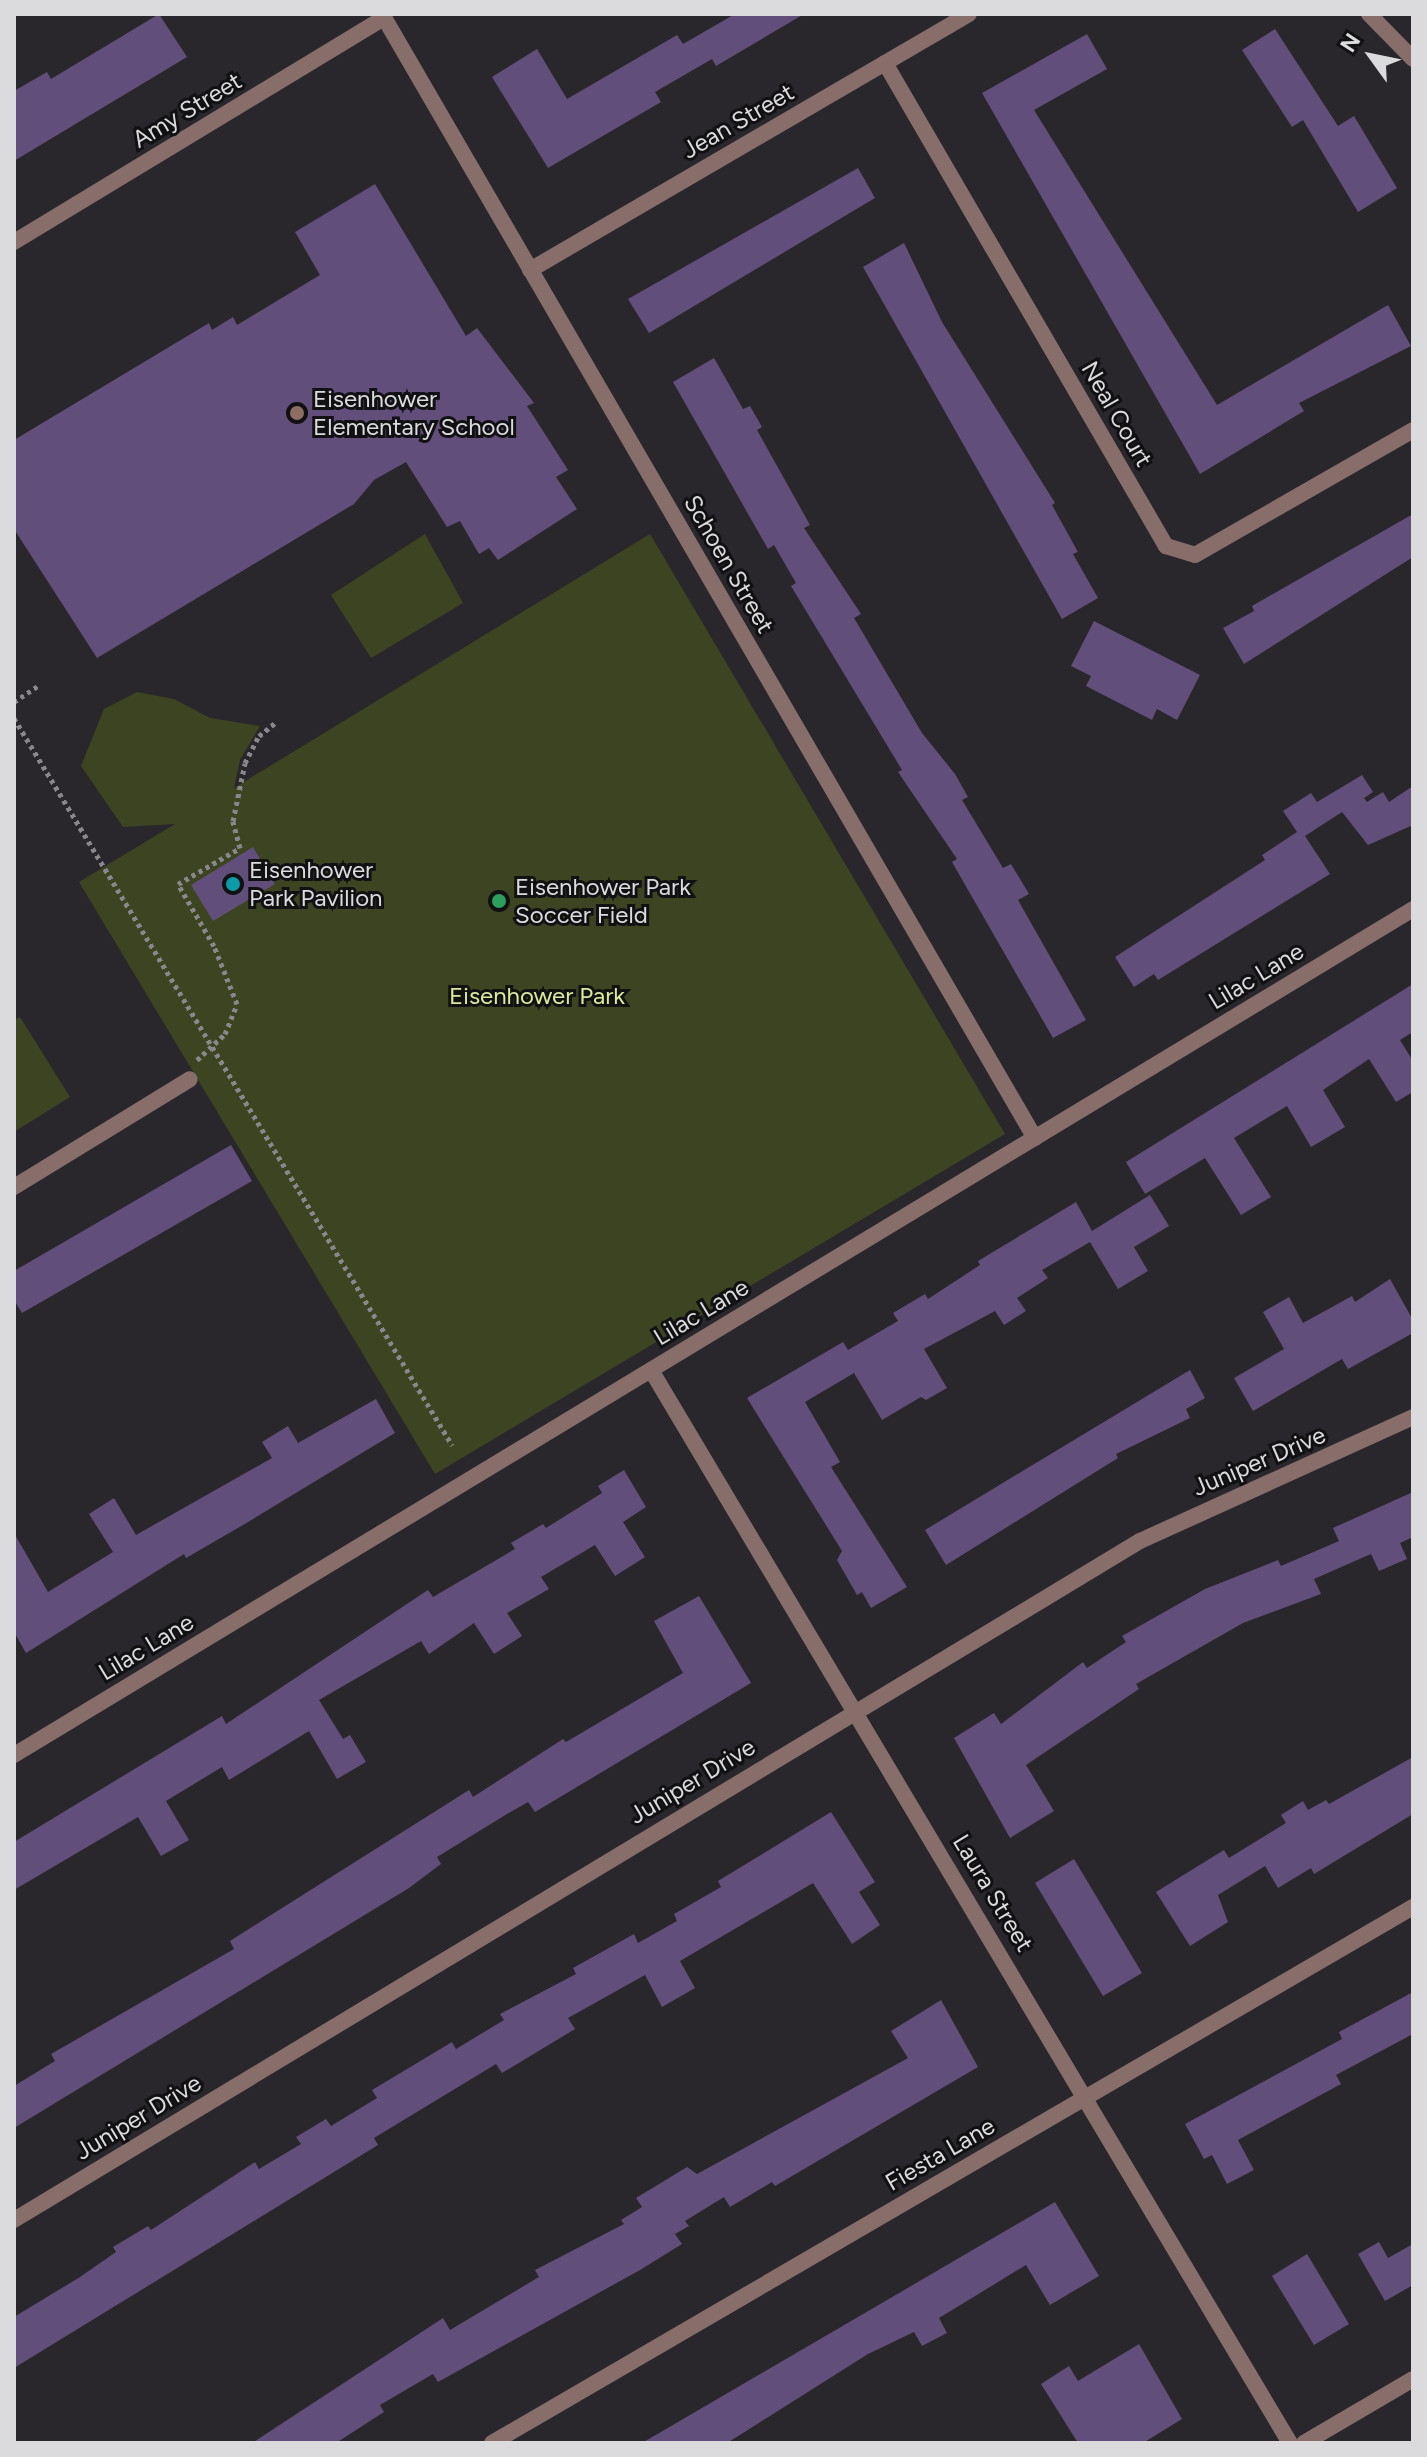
<!DOCTYPE html>
<style>
body{margin:0}
#map{position:relative;width:1427px;height:2457px;overflow:hidden;background:#29272b;font-family:Figtree,sans-serif}
div>[style]{position:absolute}
.green>*{inset:0;background:#3d4422}
.building>*{inset:0;background:#624e7a}
.path>*{height:5px;margin-top:-2.5px;transform-origin:0;background:repeating-linear-gradient(90deg,#89878b 0 4px,transparent 0 8px)}
.street>*{height:16px;margin:-8px;padding:0 8px;transform-origin:8px;border-radius:8px;background:#876e6a}
.dots>*{width:22px;height:22px;translate:-50% -50%;box-sizing:border-box;border:4px solid #111012;border-radius:50%}
span{translate:-50% -50%;white-space:nowrap;text-align:center;line-height:1.15;-webkit-text-stroke:6px #111012;paint-order:stroke}
.street-label{font-size:24px;color:#dbdadd}
.poi-label{font-size:24px;color:#dbdadd}
.left{translate:0 -50%;text-align:left}
.park-label{font-size:24px;color:#d9ea9a}
.frame{position:absolute;inset:0;border:16px solid #dbdadd;pointer-events:none}
.north{position:absolute;left:1331px;top:16px;width:80px;height:80px;-webkit-text-stroke:6px #111012;paint-order:stroke;rotate:303deg;font-size:22px;font-weight:700;line-height:32px;text-align:center;color:#dbdadd}
.north::after{content:'';display:block;margin:auto;width:28px;height:36px;background:#dbdadd;clip-path:polygon(50% 0,100% 100%,50% 72%,0 100%)}
</style>
<div id="map">
<div class="green">
<i style="clip-path:polygon(425px 534px,463px 603px,371px 658px,331px 595px)"></i>
<i style="clip-path:polygon(650px 534px,1005px 1134px,435px 1474px,79px 882px,175px 824px,123px 827px,81px 766px,104px 709px,137px 692px,174px 699px,210px 718px,260px 726px,240px 760px,234px 788px)"></i>
<i style="clip-path:polygon(20px 1017px,70px 1097px,14px 1132px,14px 1020px)"></i>
</div>
<div class="building">
<i style="clip-path:polygon(159px 14px,187px 57px,14px 161px,14px 91px,47px 72px,51px 79px)"></i>
<i style="clip-path:polygon(735px 14px,804px 14px,716px 66px,712px 59px,655px 92px,661px 102px,548px 168px,492px 77px,537px 49px,567px 99px,677px 35px,683px 44px)"></i>
<i style="clip-path:polygon(1275px 29px,1338px 126px,1354px 116px,1397px 188px,1358px 212px,1303px 120px,1292px 127px,1242px 50px)"></i>
<i style="clip-path:polygon(1087px 34px,1107px 69px,1034px 110px,1217px 405px,1388px 305px,1411px 346px,1299px 403px,1304px 411px,1200px 474px,982px 93px)"></i>
<i style="clip-path:polygon(858px 168px,875px 198px,649px 333px,628px 299px)"></i>
<i style="clip-path:polygon(375px 184px,466px 336px,477px 328px,534px 403px,527px 406px,568px 470px,556px 477px,577px 509px,498px 560px,489px 548px,479px 554px,460px 521px,447px 527px,406px 462px,374px 480px,354px 504px,97px 658px,14px 529px,14px 440px,209px 323px,212px 330px,233px 317px,237px 325px,320px 275px,295px 232px)"></i>
<i style="clip-path:polygon(904px 243px,942px 322px,1055px 503px,1052px 505px,1078px 552px,1073px 554px,1098px 598px,1062px 619px,863px 267px)"></i>
<i style="clip-path:polygon(714px 358px,743px 409px,750px 406px,762px 427px,757px 430px,810px 525px,804px 528px,861px 614px,854px 618px,922px 733px,955px 774px,968px 797px,962px 800px,1003px 868px,1011px 864px,1029px 894px,1018px 900px,1086px 1020px,1053px 1038px,952px 862px,957px 859px,898px 772px,902px 770px,791px 586px,796px 583px,774px 545px,768px 549px,673px 382px)"></i>
<i style="clip-path:polygon(1413px 514px,1413px 557px,1244px 664px,1223px 628px,1254px 611px,1252px 606px)"></i>
<i style="clip-path:polygon(1094px 621px,1200px 675px,1177px 720px,1157px 709px,1152px 720px,1086px 686px,1091px 676px,1071px 666px)"></i>
<i style="clip-path:polygon(1362px 775px,1373px 792px,1364px 798px,1367px 802px,1383px 792px,1389px 802px,1413px 786px,1413px 825px,1368px 845px,1342px 812px,1305px 836px,1330px 874px,1158px 980px,1154px 974px,1134px 987px,1115px 957px,1265px 860px,1262px 855px,1297px 832px,1283px 811px,1311px 793px,1317px 802px)"></i>
<i style="clip-path:polygon(253px 847px,275px 884px,213px 921px,191px 885px)"></i>
<i style="clip-path:polygon(1413px 984px,1413px 1032px,1400px 1040px,1413px 1061px,1413px 1092px,1396px 1102px,1369px 1059px,1323px 1090px,1345px 1127px,1311px 1147px,1287px 1106px,1234px 1138px,1271px 1197px,1241px 1215px,1205px 1158px,1145px 1194px,1126px 1162px)"></i>
<i style="clip-path:polygon(231px 1145px,252px 1181px,22px 1313px,14px 1300px,14px 1271px)"></i>
<i style="clip-path:polygon(1150px 1195px,1169px 1226px,1134px 1247px,1148px 1271px,1118px 1289px,1090px 1242px,1042px 1270px,1048px 1278px,1017px 1298px,1026px 1311px,1004px 1325px,995px 1311px,924px 1349px,947px 1388px,926px 1400px,921px 1397px,882px 1420px,854px 1373px,805px 1402px,840px 1462px,831px 1467px,907px 1587px,871px 1608px,862px 1592px,857px 1595px,837px 1560px,842px 1551px,747px 1398px,843px 1342px,848px 1350px,898px 1321px,893px 1313px,925px 1294px,928px 1299px,980px 1265px,978px 1261px,1076px 1202px,1092px 1231px)"></i>
<i style="clip-path:polygon(1390px 1279px,1413px 1320px,1413px 1333px,1348px 1369px,1342px 1359px,1253px 1411px,1234px 1378px,1284px 1349px,1263px 1312px,1289px 1297px,1303px 1323px,1352px 1296px,1355px 1302px)"></i>
<i style="clip-path:polygon(1190px 1370px,1205px 1398px,1186px 1409px,1190px 1418px,1116px 1454px,1118px 1458px,946px 1565px,925px 1530px)"></i>
<i style="clip-path:polygon(376px 1399px,395px 1433px,243px 1525px,186px 1558px,184px 1554px,26px 1653px,14px 1632px,14px 1533px,48px 1592px,113px 1552px,89px 1514px,114px 1498px,136px 1535px,272px 1458px,262px 1442px,288px 1426px,298px 1443px)"></i>
<i style="clip-path:polygon(624px 1470px,646px 1507px,623px 1522px,645px 1557px,615px 1576px,595px 1545px,541px 1577px,549px 1589px,507px 1613px,522px 1636px,494px 1654px,474px 1623px,429px 1654px,421px 1641px,319px 1700px,343px 1739px,350px 1735px,366px 1762px,337px 1779px,309px 1731px,229px 1780px,222px 1767px,166px 1801px,189px 1840px,161px 1856px,138px 1817px,14px 1890px,14px 1842px,222px 1716px,226px 1724px,428px 1590px,433px 1597px,515px 1549px,511px 1543px,543px 1524px,546px 1528px,602px 1493px,598px 1486px)"></i>
<i style="clip-path:polygon(1413px 1492px,1413px 1537px,1400px 1543px,1407px 1559px,1379px 1571px,1371px 1554px,1314px 1579px,1321px 1594px,1243px 1623px,1136px 1684px,1139px 1689px,1026px 1765px,1054px 1811px,1010px 1838px,954px 1738px,994px 1713px,1001px 1724px,1083px 1662px,1087px 1668px,1126px 1642px,1122px 1636px,1205px 1589px,1278px 1560px,1281px 1566px,1339px 1541px,1333px 1528px)"></i>
<i style="clip-path:polygon(699px 1596px,751px 1683px,535px 1812px,528px 1802px,507px 1814px,437px 1857px,441px 1864px,409px 1888px,14px 2128px,14px 2086px,55px 2061px,51px 2054px,234px 1949px,230px 1941px,469px 1790px,473px 1797px,563px 1739px,566px 1742px,683px 1673px,654px 1621px)"></i>
<i style="clip-path:polygon(1413px 1757px,1413px 1814px,1314px 1874px,1311px 1868px,1278px 1888px,1265px 1866px,1218px 1895px,1228px 1922px,1190px 1946px,1156px 1892px,1224px 1850px,1229px 1858px,1286px 1823px,1281px 1815px,1303px 1801px,1308px 1810px,1326px 1800px,1329px 1804px)"></i>
<i style="clip-path:polygon(831px 1812px,875px 1882px,859px 1892px,880px 1925px,852px 1944px,813px 1883px,680px 1961px,695px 1988px,662px 2007px,645px 1975px,568px 2018px,575px 2029px,502px 2073px,496px 2064px,374px 2138px,378px 2145px,14px 2368px,14px 2317px,80px 2277px,116px 2252px,113px 2247px,148px 2226px,151px 2230px,255px 2162px,259px 2169px,301px 2144px,296px 2137px,326px 2119px,331px 2126px,377px 2098px,372px 2090px,452px 2042px,456px 2049px,504px 2020px,500px 2014px,576px 1974px,573px 1968px,634px 1934px,638px 1943px,677px 1921px,674px 1914px,721px 1887px,718px 1881px)"></i>
<i style="clip-path:polygon(1074px 1859px,1142px 1973px,1103px 1996px,1035px 1883px)"></i>
<i style="clip-path:polygon(1413px 1992px,1413px 2034px,1336px 2075px,1341px 2084px,1238px 2140px,1254px 2170px,1227px 2184px,1212px 2155px,1204px 2159px,1185px 2124px,1342px 2039px,1339px 2032px)"></i>
<i style="clip-path:polygon(941px 2000px,978px 2067px,775px 2186px,772px 2182px,730px 2207px,724px 2197px,685px 2221px,689px 2226px,675px 2234px,682px 2244px,640px 2270px,438px 2382px,433px 2374px,380px 2405px,384px 2412px,336px 2443px,252px 2443px,443px 2318px,450px 2330px,539px 2277px,535px 2270px,624px 2224px,621px 2220px,642px 2207px,636px 2198px,687px 2167px,697px 2174px,908px 2058px,891px 2031px)"></i>
<i style="clip-path:polygon(1055px 2202px,1099px 2276px,1050px 2305px,1026px 2265px,939px 2318px,947px 2333px,922px 2346px,914px 2332px,868px 2354px,727px 2443px,642px 2443px)"></i>
<i style="clip-path:polygon(1379px 2242px,1388px 2258px,1413px 2244px,1413px 2285px,1385px 2301px,1358px 2254px)"></i>
<i style="clip-path:polygon(1307px 2254px,1349px 2324px,1314px 2345px,1272px 2276px)"></i>
<i style="clip-path:polygon(1139px 2344px,1182px 2419px,1143px 2443px,1078px 2443px,1041px 2384px,1069px 2366px,1078px 2381px)"></i>
</div>
<div class="path">
<i style="left:14px;top:702px;width:29px;rotate:-34deg"></i>
<i style="left:14px;top:718px;width:849px;rotate:58.93deg"></i>
<i style="left:197px;top:1060px;width:38px;rotate:-43deg"></i>
<i style="left:225px;top:1034px;width:32px;rotate:-68deg"></i>
<i style="left:237px;top:1004px;width:62px;rotate:-111.6deg"></i>
<i style="left:214px;top:946px;width:72px;rotate:-120.1deg"></i>
<i style="left:178px;top:884px;width:72px;rotate:-30.1deg"></i>
<i style="left:240px;top:848px;width:28px;rotate:-105deg"></i>
<i style="left:233px;top:821px;width:59px;rotate:-78.3deg"></i>
<i style="left:245px;top:763px;width:30px;rotate:-63deg"></i>
<i style="left:259px;top:736px;width:21px;rotate:-39deg"></i>
</div>
<div class="street">
<i style="left:382px;top:14px;width:1300px;rotate:59.85deg"></i>
<i style="left:1369px;top:14px;width:63px;rotate:45.6deg"></i>
<i style="left:885px;top:63px;width:559px;rotate:59.81deg"></i>
<i style="left:1166px;top:546px;width:30px;rotate:17deg"></i>
<i style="left:1195px;top:555px;width:251px;rotate:-29.8deg"></i>
<i style="left:14px;top:242px;width:433px;rotate:-31.2deg"></i>
<i style="left:530px;top:270px;width:508px;rotate:-30.25deg"></i>
<i style="left:14px;top:1187px;width:206px;rotate:-31.5deg"></i>
<i style="left:651px;top:1370px;width:1249px;rotate:59.23deg"></i>
<i style="left:14px;top:1755px;width:1635px;rotate:-31.16deg"></i>
<i style="left:14px;top:2220px;width:1315px;rotate:-31.09deg"></i>
<i style="left:1140px;top:1541px;width:300px;rotate:-24.4deg"></i>
<i style="left:492px;top:2443px;width:1066px;rotate:-30.2deg"></i>
<i style="left:1304px;top:2443px;width:126px;rotate:-30.4deg"></i>
</div>
<div class="dots">
<i style="left:297px;top:413px;background:#8d6e63"></i>
<i style="left:233px;top:884px;background:#0f9aa8"></i>
<i style="left:499px;top:901px;background:#2e9e5b"></i>
</div>
<div class="street-label">
<span style="left:187px;top:110px;rotate:-31deg">Amy Street</span>
<span style="left:738px;top:121px;rotate:-30deg">Jean Street</span>
<span style="left:1117px;top:414px;rotate:60deg">Neal Court</span>
<span style="left:729px;top:564px;rotate:60deg">Schoen Street</span>
<span style="left:1256px;top:976px;rotate:-31deg">Lilac Lane</span>
<span style="left:701px;top:1312px;rotate:-31deg">Lilac Lane</span>
<span style="left:1259px;top:1461px;rotate:-23deg">Juniper Drive</span>
<span style="left:146px;top:1647px;rotate:-31deg">Lilac Lane</span>
<span style="left:692px;top:1781px;rotate:-31deg">Juniper Drive</span>
<span style="left:993px;top:1893px;rotate:59deg">Laura Street</span>
<span style="left:138px;top:2117px;rotate:-31deg">Juniper Drive</span>
<span style="left:940px;top:2154px;rotate:-30deg">Fiesta Lane</span>
</div>
<div class="poi-label">
<span class="left" style="left:313px;top:413px">Eisenhower<br>Elementary School</span>
<span class="left" style="left:249px;top:884px">Eisenhower<br>Park Pavilion</span>
<span class="left" style="left:515px;top:901px">Eisenhower Park<br>Soccer Field</span>
</div>
<div class="park-label">
<span style="left:537px;top:996px">Eisenhower Park</span>
</div>
<div class="frame"></div>
<div class="north">N</div>
</div>
